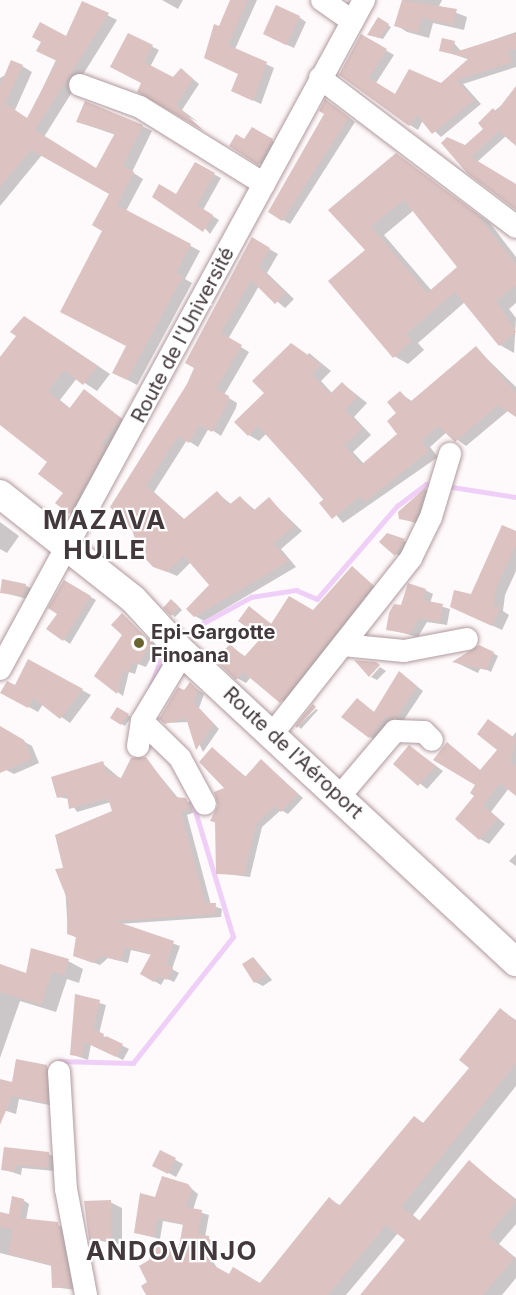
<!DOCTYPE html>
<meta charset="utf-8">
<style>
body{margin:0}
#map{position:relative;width:516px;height:1295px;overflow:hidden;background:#fef9fa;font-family:Inter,sans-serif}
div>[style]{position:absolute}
.shadow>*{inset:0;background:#0003}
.stream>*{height:4.5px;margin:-2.25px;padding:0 2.25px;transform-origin:2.25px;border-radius:2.25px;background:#efcff7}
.building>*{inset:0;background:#dcc3c1}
.roads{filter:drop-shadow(0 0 2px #b0999e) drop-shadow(0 0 2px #b0999e)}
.minor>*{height:22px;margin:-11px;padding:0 11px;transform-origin:11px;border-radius:11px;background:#fff}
.major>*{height:28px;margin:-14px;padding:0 14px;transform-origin:14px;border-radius:14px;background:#fff}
.dots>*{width:16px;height:16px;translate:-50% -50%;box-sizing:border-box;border:3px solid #fff;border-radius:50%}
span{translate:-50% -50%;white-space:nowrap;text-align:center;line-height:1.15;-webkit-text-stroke:4.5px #fff;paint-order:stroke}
.street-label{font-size:20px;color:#43393c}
.poi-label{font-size:20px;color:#43393c;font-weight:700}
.left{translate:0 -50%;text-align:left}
.district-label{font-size:26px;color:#43393c;font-weight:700;letter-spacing:1.5px}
</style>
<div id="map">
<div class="shadow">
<i style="clip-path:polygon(162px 0,183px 0,178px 9px)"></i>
<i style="clip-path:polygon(232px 0,257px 0,235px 49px,274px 68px,261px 104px,240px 94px,240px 74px,219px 28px)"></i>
<i style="clip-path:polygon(403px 0,442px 0,439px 6px,467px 17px,464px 30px,433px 23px,429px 38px,407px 32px,396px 25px)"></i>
<i style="clip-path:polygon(83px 3px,117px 20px,44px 137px,97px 169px,116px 135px,78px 122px,142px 126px,152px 131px,132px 172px,143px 179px,126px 211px,200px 251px,185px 279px,192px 283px,137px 385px,124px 378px,128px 346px,104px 230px,111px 193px,42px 155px,0 206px,0 78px,22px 66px,32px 72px,15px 110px,28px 119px)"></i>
<i style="clip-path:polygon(299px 17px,306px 22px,294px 48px,272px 38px)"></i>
<i style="clip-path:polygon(379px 19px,391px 27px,383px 39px,369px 35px)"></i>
<i style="clip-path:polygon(516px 32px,516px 67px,463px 84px,481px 104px,441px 137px,423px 120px,418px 130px,410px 125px,340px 75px,362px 36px,394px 55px,376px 83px,396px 95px,442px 85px,470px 60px,441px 50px,454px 43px,461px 51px)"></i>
<i style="clip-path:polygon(129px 35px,159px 50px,150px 67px,174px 79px,182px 70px,199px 84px,182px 110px,198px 122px,139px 91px,143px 83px)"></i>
<i style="clip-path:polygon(516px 93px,516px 144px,506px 136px,477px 162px,516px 185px,516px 208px,468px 172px,465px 147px,485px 129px,480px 123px)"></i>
<i style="clip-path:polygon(333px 105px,355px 122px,290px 224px,270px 212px)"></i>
<i style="clip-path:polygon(252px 129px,278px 144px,265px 167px,231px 146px,236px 136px,247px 140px)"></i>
<i style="clip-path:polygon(evenodd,396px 155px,490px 223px,516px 257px,516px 303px,509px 309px,516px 318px,514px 353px,500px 345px,465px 302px,418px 343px,424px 350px,408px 364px,394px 356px,367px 250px,330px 210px,396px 155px,414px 210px,459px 268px,432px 291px,384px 235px,414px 210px)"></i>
<i style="clip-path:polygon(195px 164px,221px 178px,203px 210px,219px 220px,210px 234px,177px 196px)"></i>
<i style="clip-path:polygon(252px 239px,278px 254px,267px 273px,294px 299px,285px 308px,259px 286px,228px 339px,249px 352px,224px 395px,237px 403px,236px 408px,221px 436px,209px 428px,198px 447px,187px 440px,154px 492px,185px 520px,217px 493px,231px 504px,240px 497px,256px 511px,269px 499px,302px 531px,281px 549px,296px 567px,204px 621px,195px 616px,211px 585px,191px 562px,177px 576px,154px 566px,134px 530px,112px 507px,188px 385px)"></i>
<i style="clip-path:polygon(37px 325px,110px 374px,97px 391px,77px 378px,60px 400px,71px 409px,85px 391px,133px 427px,82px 521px,57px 503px,65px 493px,50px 461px,0 423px,0 360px)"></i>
<i style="clip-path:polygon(476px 348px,516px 387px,516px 415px,509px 410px,466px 446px,447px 432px,430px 447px,438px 457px,343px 523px,267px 433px,259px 441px,249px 435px,309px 353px,331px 371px,321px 381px,332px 393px,342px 383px,367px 403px,354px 417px,371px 435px,353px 452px,364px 464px,399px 434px,400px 393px,413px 402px)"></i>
<i style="clip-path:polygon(426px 489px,432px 492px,421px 525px,401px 518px)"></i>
<i style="clip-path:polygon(0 522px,19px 536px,7px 553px,0 549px)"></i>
<i style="clip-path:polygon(516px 532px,516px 571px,505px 595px,503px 611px,509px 615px,502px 630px,461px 611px)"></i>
<i style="clip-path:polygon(387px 534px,412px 544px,403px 559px,381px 542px)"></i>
<i style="clip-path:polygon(353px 568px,380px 591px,289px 706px,251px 677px,246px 683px,237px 678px,230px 646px,246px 657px,263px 638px,249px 608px,273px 625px,313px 612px)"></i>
<i style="clip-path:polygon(64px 582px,96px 600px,70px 644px,48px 628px,59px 614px)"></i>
<i style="clip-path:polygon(25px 585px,33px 590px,31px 600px,1px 592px)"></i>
<i style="clip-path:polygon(425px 590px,433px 594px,430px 603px,450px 609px,447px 625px,427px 622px,418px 637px,388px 629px,402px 607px)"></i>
<i style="clip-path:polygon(175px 603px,182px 610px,175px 617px,165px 608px)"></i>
<i style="clip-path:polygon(123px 615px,156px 647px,146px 667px,138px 664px,135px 674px,129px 672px,123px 696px,96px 676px,124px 635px)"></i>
<i style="clip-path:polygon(493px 653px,498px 656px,491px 672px,481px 667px,478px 673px,455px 662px)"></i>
<i style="clip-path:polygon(29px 661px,91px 695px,70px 723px,43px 704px,38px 712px,2px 692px,16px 687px)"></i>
<i style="clip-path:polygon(380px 667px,386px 671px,377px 680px,371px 677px)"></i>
<i style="clip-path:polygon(400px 673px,423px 691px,403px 721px,376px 741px,370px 737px,357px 700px,375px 713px)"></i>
<i style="clip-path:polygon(190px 684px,204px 694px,199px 708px,219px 729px,203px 752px,189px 722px,166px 723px)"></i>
<i style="clip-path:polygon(118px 709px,131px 717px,125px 726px,112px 718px)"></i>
<i style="clip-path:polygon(318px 710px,301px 729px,298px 726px,316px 709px)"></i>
<i style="clip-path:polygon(489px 721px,512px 737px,516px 732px,516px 794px,509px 788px,491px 812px,505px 824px,489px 844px,480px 839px,477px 785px,448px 744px,481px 771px,499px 750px)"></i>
<i style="clip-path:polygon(0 728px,32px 746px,39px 763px,14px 774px,6px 770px,0 759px)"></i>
<i style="clip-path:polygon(410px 747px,443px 771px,427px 789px,395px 764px)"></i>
<i style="clip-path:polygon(218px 753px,246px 777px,261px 760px,303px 798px,288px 814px,281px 810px,262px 827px,250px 877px,218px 873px,216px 823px,212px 821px,227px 789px)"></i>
<i style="clip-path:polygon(145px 758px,179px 799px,193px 803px,195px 812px,187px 815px,211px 905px,222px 909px,221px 917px,119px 924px,180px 946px,172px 969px,179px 973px,174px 982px,165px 978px,161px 985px,142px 974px,152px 955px,131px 950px,128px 963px,108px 958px,100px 965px,74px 955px,77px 938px,68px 933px,64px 869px,114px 812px,111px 802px,77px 812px,69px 799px,58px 797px,102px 763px,122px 780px)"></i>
<i style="clip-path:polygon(516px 854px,516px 866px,509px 861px)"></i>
<i style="clip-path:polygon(254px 958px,272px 980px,263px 986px,255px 982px)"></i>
<i style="clip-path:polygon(68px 961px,83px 969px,79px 983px,67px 979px,56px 1012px,20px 1001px,0 1058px,0 965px,27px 975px)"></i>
<i style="clip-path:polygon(77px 996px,106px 1005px,99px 1034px,129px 1049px,123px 1060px,91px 1044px,88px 1060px,71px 1054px)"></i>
<i style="clip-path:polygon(500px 1010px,516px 1020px,516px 1086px,413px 1215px,421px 1222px,469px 1162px,516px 1199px,516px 1224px,499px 1244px,516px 1258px,516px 1278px,502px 1295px,362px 1295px,407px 1240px,398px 1233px,346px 1295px,250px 1295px,330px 1199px,341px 1206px,414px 1118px,425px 1124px,471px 1068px)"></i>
<i style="clip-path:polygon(47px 1067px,54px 1071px,54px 1106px,19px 1099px,16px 1114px,0 1109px,0 1090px)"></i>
<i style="clip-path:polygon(161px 1152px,183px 1164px,176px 1177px,154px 1165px)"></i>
<i style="clip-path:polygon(49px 1154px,56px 1158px,55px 1171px,22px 1168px,21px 1175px,2px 1169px)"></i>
<i style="clip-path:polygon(187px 1185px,198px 1194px,193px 1210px,209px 1215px,205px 1237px,215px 1242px,212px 1260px,235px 1295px,146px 1295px,180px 1249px,184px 1225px,163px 1221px,160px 1239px,136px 1233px,156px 1199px)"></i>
<i style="clip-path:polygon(23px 1200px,29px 1204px,26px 1220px,64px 1227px,76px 1290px,53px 1287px,52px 1266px,0 1253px,0 1213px,10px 1216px)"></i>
<i style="clip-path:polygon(110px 1202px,122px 1208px,122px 1245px,91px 1239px)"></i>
</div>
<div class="stream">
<i style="left:446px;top:486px;width:71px;rotate:8.9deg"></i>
<i style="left:196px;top:627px;width:63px;rotate:-28.6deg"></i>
<i style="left:251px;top:597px;width:46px;rotate:-8.8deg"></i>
<i style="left:296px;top:590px;width:23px;rotate:23deg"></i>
<i style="left:317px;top:599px;width:123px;rotate:-49.3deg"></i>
<i style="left:397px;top:506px;width:36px;rotate:-37deg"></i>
<i style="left:426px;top:484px;width:8px;rotate:7deg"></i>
<i style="left:149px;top:691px;width:35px;rotate:-70deg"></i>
<i style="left:60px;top:1061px;width:73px;rotate:1.6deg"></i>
<i style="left:133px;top:1063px;width:161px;rotate:-51.6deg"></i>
<i style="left:233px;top:937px;width:142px;rotate:-106.8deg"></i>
</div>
<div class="building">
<i style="clip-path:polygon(230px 0,248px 0,228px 45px,267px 62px,253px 101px,231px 91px,238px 74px,204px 58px,214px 24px,219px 26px)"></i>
<i style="clip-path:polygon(402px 0,457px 9px,453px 25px,422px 18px,418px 33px,394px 26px)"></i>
<i style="clip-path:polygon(82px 1px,109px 13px,35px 130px,96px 168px,115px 133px,76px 122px,85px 101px,143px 125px,123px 166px,134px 172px,117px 205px,191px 244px,176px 273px,183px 276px,127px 380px,112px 373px,126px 346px,60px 312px,102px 231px,92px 225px,109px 194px,31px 150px,0 187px,0 86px,11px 60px,23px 65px,5px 104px,27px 118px,57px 61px,36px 51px,41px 42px,32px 37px,40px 22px,66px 36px)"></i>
<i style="clip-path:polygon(276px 5px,300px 16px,286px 45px,263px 34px)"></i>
<i style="clip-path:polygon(378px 17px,389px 24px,380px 38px,367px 35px)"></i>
<i style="clip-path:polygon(128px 33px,153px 45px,144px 62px,173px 77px,181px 68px,193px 79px,176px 105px,204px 131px,137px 92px,141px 83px,110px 67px)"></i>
<i style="clip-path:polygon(516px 33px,516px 49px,508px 51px,512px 62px,457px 80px,474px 100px,432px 134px,417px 115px,409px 126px,339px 75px,361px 34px,387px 49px,369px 78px,395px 94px,409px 69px,441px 83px,469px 58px,439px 51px,442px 38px,455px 41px,452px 53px)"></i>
<i style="clip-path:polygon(516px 86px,516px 146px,499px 131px,471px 157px,516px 184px,516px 210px,467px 173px,441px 143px,447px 137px,465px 145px,483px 129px,478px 123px,493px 108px,496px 112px)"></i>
<i style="clip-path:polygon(325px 99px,349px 117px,282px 221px,268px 212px,324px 114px,319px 111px)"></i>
<i style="clip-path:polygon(252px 127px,273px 139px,258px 165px,229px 146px,236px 134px,244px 139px)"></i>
<i style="clip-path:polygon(evenodd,396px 153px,476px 213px,516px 265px,516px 285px,496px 301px,516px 332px,499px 346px,455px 292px,406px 334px,412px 341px,393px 358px,328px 281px,365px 250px,328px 210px,396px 153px,404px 200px,457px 267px,427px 293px,371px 226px,404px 200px)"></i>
<i style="clip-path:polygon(195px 162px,215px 173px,197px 205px,213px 215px,203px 232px,152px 197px,159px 184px,176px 194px)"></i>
<i style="clip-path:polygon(252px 237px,270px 248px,259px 267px,286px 293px,275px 304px,251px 280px,221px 333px,242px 345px,216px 389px,229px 396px,228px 403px,212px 432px,199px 425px,189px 443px,178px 436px,146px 486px,184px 519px,217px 491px,229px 505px,240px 496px,253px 511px,269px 497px,294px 526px,273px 544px,289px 561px,194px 617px,186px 609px,209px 585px,184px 556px,167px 572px,153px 567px,140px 553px,132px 530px,110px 507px,187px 384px,194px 368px,185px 363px)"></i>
<i style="clip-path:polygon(24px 316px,98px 366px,83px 385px,64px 370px,48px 391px,69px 409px,84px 389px,121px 418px,101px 444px,105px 447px,69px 514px,55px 503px,63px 493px,38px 474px,47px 462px,0 425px,0 357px,16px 336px,10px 332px)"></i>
<i style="clip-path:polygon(291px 343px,322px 365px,312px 374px,330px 394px,342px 382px,357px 397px,345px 410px,362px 429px,344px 445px,361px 465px,397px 434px,387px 421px,396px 413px,387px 402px,400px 391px,410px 402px,476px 346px,516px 393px,516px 417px,498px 405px,455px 442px,438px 426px,421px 441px,429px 451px,365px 502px,360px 496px,332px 519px,319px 503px,324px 499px,258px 426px,248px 436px,234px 422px,264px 393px,252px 381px)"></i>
<i style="clip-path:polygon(426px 487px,414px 522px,399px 519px,398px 512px)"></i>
<i style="clip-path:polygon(502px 525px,516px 531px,516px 545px,496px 589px,494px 605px,500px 608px,492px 626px,450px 607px,454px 590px,471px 594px)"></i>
<i style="clip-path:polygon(387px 533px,405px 539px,395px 556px,379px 542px)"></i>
<i style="clip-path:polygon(352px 566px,373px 585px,280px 703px,243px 672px,236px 680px,215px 660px,230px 644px,244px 657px,261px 638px,238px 621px,249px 606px,271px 624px,289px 596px,313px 610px)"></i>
<i style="clip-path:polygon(2px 579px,26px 584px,23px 596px,0 593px)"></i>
<i style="clip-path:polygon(64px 580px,91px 596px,63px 641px,46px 629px,57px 614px,48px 608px)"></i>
<i style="clip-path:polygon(408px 583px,426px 589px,423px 600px,443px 604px,440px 622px,419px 618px,410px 634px,386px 630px,389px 613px,394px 604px,401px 605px)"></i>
<i style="clip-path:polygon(171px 599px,179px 607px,171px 616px,163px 608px)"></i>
<i style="clip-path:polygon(122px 613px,151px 643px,139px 664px,131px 662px,129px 672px,123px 670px,117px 694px,94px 676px,122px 635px,111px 625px)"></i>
<i style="clip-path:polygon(479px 645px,494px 652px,486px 670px,452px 662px)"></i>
<i style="clip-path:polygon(28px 659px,83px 689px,60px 719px,33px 698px,28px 708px,0 693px,7px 681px,15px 685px)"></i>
<i style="clip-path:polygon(354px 660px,376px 662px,380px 665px,369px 677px)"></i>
<i style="clip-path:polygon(399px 671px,417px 686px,396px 718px,385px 718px,369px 738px,341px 717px,357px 698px,374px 712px)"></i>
<i style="clip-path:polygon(190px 682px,198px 690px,194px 703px,214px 724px,196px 750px,186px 718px,165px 724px,159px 719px,178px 687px,184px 690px)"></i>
<i style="clip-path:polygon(313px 704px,316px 707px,297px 728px,295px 726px)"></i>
<i style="clip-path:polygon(117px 707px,129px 714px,121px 725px,110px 718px)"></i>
<i style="clip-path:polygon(488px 719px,516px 739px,510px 762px,516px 767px,516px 796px,500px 783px,483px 806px,498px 818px,479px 840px,455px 819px,474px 796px,470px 793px,475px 785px,433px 760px,447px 742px,480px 770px,497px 750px,477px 734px)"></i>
<i style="clip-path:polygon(0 726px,24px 740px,32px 759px,0 773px)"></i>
<i style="clip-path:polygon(409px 745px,436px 766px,418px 786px,393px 764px)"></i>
<i style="clip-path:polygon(212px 747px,245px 777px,261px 759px,298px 794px,281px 812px,275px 806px,256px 824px,244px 875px,216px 874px,215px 822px,210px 821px,218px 805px,214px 792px,224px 788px,199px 762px)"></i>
<i style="clip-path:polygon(146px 757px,175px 797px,186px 798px,190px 809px,181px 812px,205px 903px,216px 903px,215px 914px,115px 921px,174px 941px,166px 964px,173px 968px,167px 980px,158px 976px,154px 982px,140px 974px,151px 954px,125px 947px,121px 961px,101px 956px,93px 963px,73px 956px,76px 937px,67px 934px,68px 901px,55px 869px,63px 868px,55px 835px,112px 811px,108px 798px,69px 809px,67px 795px,57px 798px,51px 777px,103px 761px,107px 773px,121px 778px,131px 758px)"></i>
<i style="clip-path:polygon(31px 948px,69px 959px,64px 975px,52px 972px,41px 1005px,0 992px,0 964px,26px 973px)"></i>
<i style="clip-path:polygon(253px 957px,266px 975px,254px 983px,242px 964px)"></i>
<i style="clip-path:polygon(75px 994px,100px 1000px,93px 1029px,104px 1034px,101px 1044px,106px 1036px,123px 1044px,116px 1057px,84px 1042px,82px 1057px,70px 1055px)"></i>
<i style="clip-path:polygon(500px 1008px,516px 1021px,516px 1063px,401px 1207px,419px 1221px,469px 1160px,516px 1201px,488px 1236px,514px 1258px,483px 1295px,360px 1295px,405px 1240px,386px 1225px,328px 1295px,146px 1295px,141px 1286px,147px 1282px,139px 1266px,149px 1260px,154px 1241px,179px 1247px,183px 1224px,157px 1218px,154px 1237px,134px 1233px,140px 1193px,155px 1197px,162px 1176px,188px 1184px,192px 1189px,186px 1207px,202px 1210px,198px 1234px,209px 1236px,209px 1263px,229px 1274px,233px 1267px,260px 1283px,329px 1197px,339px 1206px,414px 1116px,423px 1123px,469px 1068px,459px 1060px)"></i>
<i style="clip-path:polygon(16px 1059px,47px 1065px,47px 1103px,12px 1096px,0 1125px,0 1079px,12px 1082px)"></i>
<i style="clip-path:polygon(4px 1147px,49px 1152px,48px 1168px,15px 1165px,14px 1172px,1px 1170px)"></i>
<i style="clip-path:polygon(160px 1150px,176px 1158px,168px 1174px,152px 1166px)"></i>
<i style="clip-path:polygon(12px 1196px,24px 1199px,20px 1218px,58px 1222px,71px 1287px,52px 1288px,51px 1265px,8px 1254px,13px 1230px,0 1227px,0 1212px,9px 1214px)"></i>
<i style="clip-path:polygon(111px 1200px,111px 1240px,89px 1240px,84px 1201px)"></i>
</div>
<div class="roads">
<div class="minor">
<i style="left:322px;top:0;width:37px;rotate:35deg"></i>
<i style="left:320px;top:78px;width:246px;rotate:37.2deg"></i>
<i style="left:80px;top:85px;width:64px;rotate:20.1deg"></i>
<i style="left:140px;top:107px;width:146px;rotate:31.8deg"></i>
<i style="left:343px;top:645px;width:61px;rotate:5.6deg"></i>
<i style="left:404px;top:651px;width:64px;rotate:-10.8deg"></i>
<i style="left:183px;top:653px;width:79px;rotate:121.1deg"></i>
<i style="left:142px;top:721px;width:53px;rotate:44.2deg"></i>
<i style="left:180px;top:758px;width:52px;rotate:61.5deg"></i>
<i style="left:0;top:669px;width:762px;rotate:-61.45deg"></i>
<i style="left:273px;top:733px;width:223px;rotate:-51.7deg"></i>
<i style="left:411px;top:558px;width:46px;rotate:-64deg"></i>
<i style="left:431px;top:517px;width:66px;rotate:-73.2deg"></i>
<i style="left:138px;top:746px;width:25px;rotate:-81deg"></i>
<i style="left:339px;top:797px;width:87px;rotate:-49.7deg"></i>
<i style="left:395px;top:731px;width:29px;rotate:2deg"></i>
<i style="left:424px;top:732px;width:11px;rotate:45deg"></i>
<i style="left:59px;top:1072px;width:117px;rotate:86.6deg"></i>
<i style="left:66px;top:1189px;width:108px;rotate:79.3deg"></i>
</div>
<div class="major">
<i style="left:0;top:494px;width:169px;rotate:38.3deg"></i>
<i style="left:133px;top:599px;width:68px;rotate:47.4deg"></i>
<i style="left:179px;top:649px;width:460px;rotate:42.9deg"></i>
</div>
</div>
<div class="dots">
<i style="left:139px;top:643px;background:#696430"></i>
</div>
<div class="street-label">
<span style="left:183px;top:335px;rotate:-62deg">Route de l'Université</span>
<span style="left:293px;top:753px;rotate:43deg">Route de l'Aéroport</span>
</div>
<div class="poi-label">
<span class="left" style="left:151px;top:644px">Epi-Gargotte<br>Finoana</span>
</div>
<div class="district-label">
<span style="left:105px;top:535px">MAZAVA<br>HUILE</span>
<span style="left:172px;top:1251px">ANDOVINJO</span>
</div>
</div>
